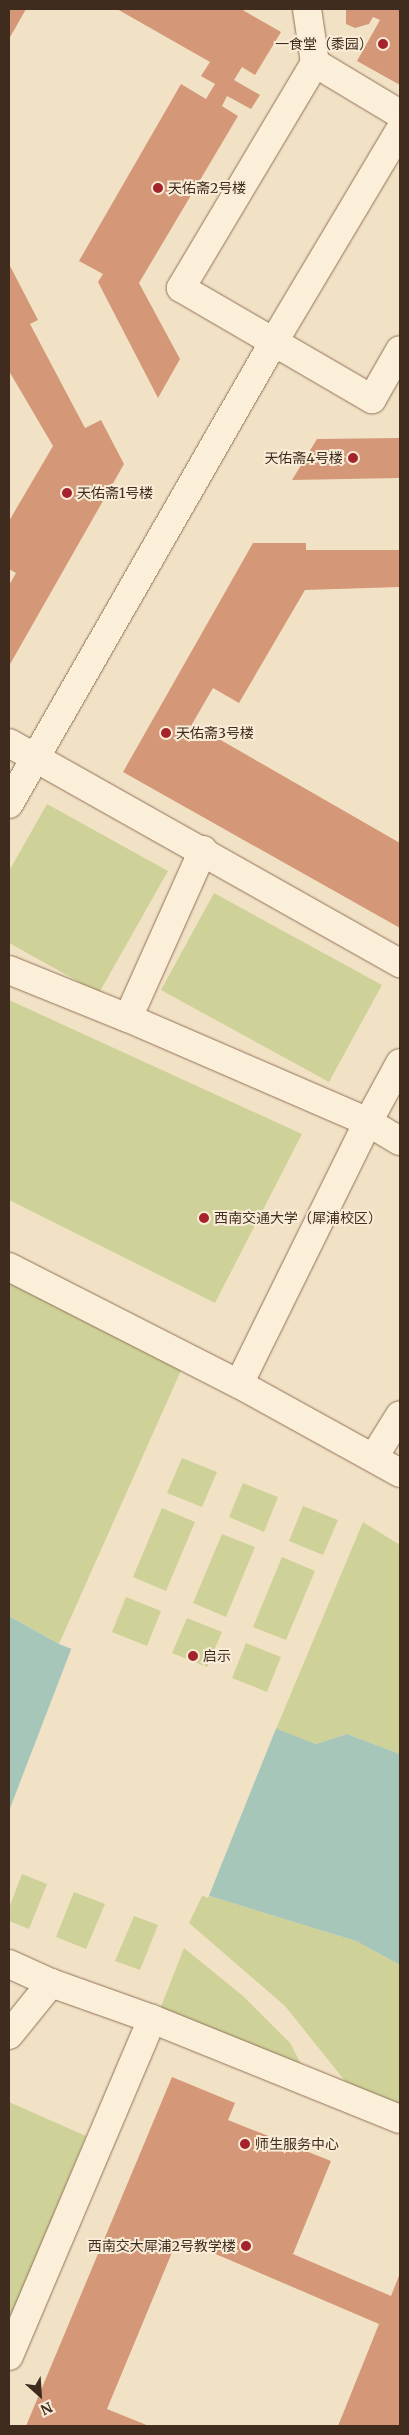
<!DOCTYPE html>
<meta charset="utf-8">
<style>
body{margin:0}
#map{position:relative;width:409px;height:2435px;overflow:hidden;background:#f2e2c5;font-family:Merriweather,"Noto Sans SC",serif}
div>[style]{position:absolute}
.green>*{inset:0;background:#cfd298}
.water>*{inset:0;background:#a7c6ba}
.pier>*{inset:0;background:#f2e2c5}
.building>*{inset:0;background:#d49878}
.roads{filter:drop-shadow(0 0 1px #907259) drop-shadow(0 0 1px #907259)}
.street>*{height:28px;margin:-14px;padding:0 14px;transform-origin:14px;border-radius:14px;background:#fcefda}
.dots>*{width:14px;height:14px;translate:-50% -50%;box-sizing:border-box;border:2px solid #f9ecd6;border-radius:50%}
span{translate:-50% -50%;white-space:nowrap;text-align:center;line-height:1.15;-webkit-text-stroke:4px #f9ecd6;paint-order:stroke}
.poi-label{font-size:14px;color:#3f2c1e}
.right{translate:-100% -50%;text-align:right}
.left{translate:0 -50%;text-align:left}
.frame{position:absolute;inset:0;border:10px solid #3f2c1e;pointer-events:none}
.north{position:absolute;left:15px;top:2370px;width:50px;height:50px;-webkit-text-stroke:4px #f9ecd6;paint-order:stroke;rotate:154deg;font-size:14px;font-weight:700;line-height:20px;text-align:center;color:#3f2c1e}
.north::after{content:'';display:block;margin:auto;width:18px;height:22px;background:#3f2c1e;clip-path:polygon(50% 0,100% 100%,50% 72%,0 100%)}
</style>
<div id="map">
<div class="green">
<i style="clip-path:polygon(47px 804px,168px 871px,99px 993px,9px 943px,9px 871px)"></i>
<i style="clip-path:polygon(214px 893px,382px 985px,329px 1082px,161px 990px)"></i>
<i style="clip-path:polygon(9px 1000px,302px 1134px,215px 1303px,9px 1200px)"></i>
<i style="clip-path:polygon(9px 1278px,183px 1366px,59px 1644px,9px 1616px)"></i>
<i style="clip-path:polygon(182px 1458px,217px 1472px,202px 1507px,167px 1493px)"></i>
<i style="clip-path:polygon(243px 1483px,278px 1497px,264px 1532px,229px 1517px)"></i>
<i style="clip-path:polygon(303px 1506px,338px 1520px,323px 1555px,289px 1541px)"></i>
<i style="clip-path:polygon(162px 1508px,195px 1522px,166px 1591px,133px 1577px)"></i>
<i style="clip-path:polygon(363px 1522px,400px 1545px,400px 1754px,347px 1734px,316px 1744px,276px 1729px)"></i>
<i style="clip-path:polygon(222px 1534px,255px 1547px,226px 1617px,193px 1603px)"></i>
<i style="clip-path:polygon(282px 1557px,315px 1571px,286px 1640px,253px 1627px)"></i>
<i style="clip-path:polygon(126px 1597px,161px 1611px,147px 1646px,112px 1632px)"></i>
<i style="clip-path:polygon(187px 1618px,222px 1632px,207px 1667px,172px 1653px)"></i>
<i style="clip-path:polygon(246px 1643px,281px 1657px,267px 1692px,232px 1678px)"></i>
<i style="clip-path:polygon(22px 1874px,47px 1884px,29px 1929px,9px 1921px,9px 1908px)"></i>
<i style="clip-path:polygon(74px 1892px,105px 1904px,86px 1949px,56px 1937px)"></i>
<i style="clip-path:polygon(203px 1894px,356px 1941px,400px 1965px,400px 2107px,345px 2081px,285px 2006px,189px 1923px)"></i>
<i style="clip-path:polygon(134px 1916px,158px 1925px,140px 1970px,115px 1961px)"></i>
<i style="clip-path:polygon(184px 1948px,243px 1996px,290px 2043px,307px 2075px,158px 2014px)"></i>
<i style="clip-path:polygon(9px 2102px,86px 2136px,9px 2322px)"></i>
</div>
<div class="water">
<i style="clip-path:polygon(9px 1616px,59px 1644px,316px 1744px,347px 1734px,400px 1754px,400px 1965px,356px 1941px,203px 1894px,9px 1808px)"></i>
</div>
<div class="pier">
<i style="clip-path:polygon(72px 1647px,277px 1726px,208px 1898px,9px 1811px)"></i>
</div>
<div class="building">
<i style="clip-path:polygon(9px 9px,26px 9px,9px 39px)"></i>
<i style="clip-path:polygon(117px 9px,241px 9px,281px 32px,255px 75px,242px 67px,234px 80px,260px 95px,251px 109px,227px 96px,222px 106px,238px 116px,139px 283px,180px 359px,158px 398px,98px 282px,103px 274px,79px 261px,181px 84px,206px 99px,215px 84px,201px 76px,210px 62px)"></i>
<i style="clip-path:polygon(346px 9px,400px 9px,400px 85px,357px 61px,380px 20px,373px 17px,369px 24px,355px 28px,346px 24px)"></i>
<i style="clip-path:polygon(9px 264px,38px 320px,30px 324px,85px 428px,101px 420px,124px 464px,9px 666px,9px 585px,16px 573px,9px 569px,9px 521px,53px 446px,9px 371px)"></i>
<i style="clip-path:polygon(400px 438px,400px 478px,292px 480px,317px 439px)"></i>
<i style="clip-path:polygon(253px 543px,306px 543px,306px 550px,400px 550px,400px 587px,305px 590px,239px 703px,213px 688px,184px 738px,190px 741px,198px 727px,400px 843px,400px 928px,123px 772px)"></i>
<i style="clip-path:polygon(172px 2077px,235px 2103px,228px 2120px,331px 2161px,293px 2254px,391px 2296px,400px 2273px,400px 2426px,338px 2426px,379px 2324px,178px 2238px,107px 2409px,149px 2426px,26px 2426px)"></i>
</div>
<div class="roads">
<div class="street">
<i style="left:307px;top:9px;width:55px;rotate:81.6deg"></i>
<i style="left:315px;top:63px;width:99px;rotate:31deg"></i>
<i style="left:315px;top:63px;width:262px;rotate:120.8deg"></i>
<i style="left:181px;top:288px;width:221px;rotate:30.2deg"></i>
<i style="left:372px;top:399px;width:56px;rotate:-60.3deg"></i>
<i style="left:9px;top:743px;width:449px;rotate:29.4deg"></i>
<i style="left:9px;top:804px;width:531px;rotate:-60.2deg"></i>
<i style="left:273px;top:343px;width:248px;rotate:-59.2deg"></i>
<i style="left:9px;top:970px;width:128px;rotate:22deg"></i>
<i style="left:128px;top:1018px;width:262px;rotate:23.4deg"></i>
<i style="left:368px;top:1122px;width:37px;rotate:31deg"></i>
<i style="left:128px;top:1018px;width:184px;rotate:-65.9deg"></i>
<i style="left:9px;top:1267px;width:258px;rotate:27deg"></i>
<i style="left:239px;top:1384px;width:184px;rotate:28.9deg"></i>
<i style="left:239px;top:1384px;width:292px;rotate:-63.8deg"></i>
<i style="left:368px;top:1122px;width:67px;rotate:-61.5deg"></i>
<i style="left:374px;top:1457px;width:49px;rotate:-58.2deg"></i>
<i style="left:9px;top:1964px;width:46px;rotate:24.3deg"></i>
<i style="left:51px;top:1983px;width:107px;rotate:19.6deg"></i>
<i style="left:152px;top:2019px;width:267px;rotate:22deg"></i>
<i style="left:9px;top:2035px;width:67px;rotate:-51.1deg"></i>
<i style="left:9px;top:2356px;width:366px;rotate:-67deg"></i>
</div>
</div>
<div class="dots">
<i style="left:383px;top:44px;background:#a5232d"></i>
<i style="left:158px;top:188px;background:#a5232d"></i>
<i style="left:353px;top:458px;background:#a5232d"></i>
<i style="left:67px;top:493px;background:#a5232d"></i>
<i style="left:166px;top:733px;background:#a5232d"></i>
<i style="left:204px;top:1218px;background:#a5232d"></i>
<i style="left:193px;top:1656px;background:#a5232d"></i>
<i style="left:245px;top:2144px;background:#a5232d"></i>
<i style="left:246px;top:2246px;background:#a5232d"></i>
</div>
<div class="poi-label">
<span class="right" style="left:373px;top:44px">一食堂（黍园）</span>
<span class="left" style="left:168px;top:188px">天佑斋2号楼</span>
<span class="right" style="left:343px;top:458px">天佑斋4号楼</span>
<span class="left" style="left:77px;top:493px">天佑斋1号楼</span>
<span class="left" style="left:176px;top:733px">天佑斋3号楼</span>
<span class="left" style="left:214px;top:1218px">西南交通大学（犀浦校区）</span>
<span class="left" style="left:203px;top:1656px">启示</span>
<span class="left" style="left:255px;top:2144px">师生服务中心</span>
<span class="right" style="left:236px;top:2246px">西南交大犀浦2号教学楼</span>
</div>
<div class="frame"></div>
<div class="north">N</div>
</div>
